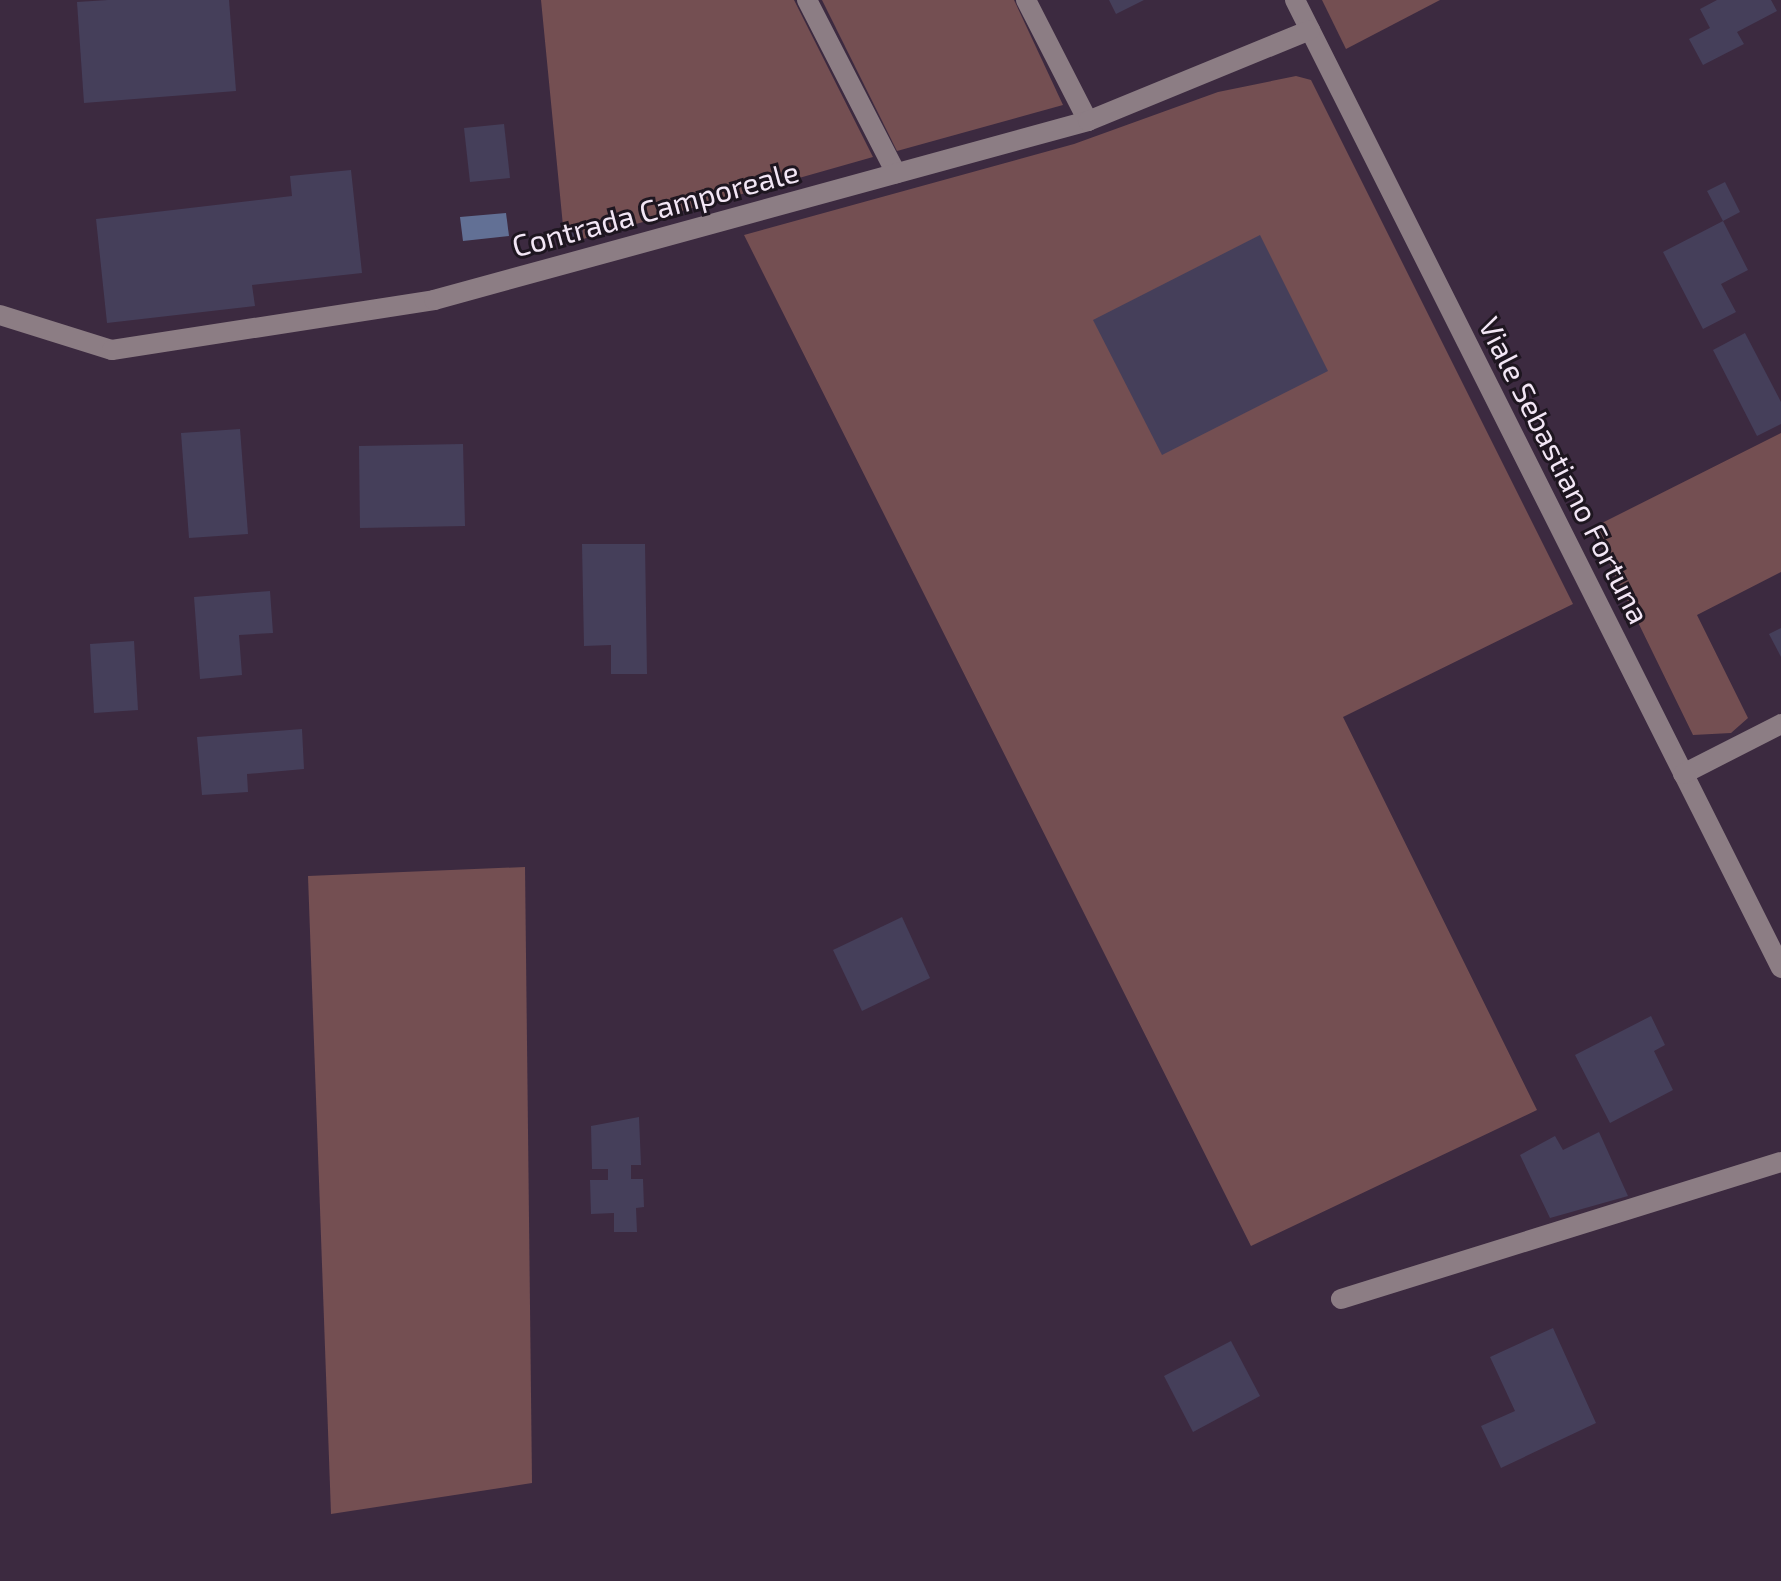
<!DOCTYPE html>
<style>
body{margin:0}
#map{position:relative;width:1781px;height:1581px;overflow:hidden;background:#3c2a40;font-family:"Exo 2",sans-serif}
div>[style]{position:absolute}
.green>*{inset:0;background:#744f52}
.water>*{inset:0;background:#627095}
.building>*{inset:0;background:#453f5a}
.minor>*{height:20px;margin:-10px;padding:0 10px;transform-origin:10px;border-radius:10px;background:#8c7d84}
span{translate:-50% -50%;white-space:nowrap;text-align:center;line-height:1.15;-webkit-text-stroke:6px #1e1620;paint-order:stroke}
.street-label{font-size:30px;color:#f2e6f5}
</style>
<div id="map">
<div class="green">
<i style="clip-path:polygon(541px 0,794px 0,873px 157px,583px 239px,582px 225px,563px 226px)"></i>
<i style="clip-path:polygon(822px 0,1014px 0,1063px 105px,897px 151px)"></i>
<i style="clip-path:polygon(1322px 0,1440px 0,1346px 49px)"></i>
<i style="clip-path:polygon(1296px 76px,1311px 80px,1573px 604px,1343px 717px,1537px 1110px,1251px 1246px,744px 235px,1074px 144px,1218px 92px)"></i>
<i style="clip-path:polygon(1781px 433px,1781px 572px,1697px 615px,1748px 718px,1731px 733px,1693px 735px,1592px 528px)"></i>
<i style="clip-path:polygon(525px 867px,532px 1483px,331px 1514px,308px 876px)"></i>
</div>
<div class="water">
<i style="clip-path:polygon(506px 213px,509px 236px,463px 241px,460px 217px)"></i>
</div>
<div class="building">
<i style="clip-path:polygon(108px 0,229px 0,236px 91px,84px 103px,77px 2px)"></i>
<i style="clip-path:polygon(1109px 0,1144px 0,1116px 14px)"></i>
<i style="clip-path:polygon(1717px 0,1771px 0,1777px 11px,1737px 32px,1744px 44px,1703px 65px,1689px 39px,1710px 28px,1700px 9px)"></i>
<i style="clip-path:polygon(504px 124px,510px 178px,470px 182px,464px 128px)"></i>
<i style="clip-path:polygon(351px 170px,362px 273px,252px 285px,255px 306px,107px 323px,96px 219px,292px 196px,290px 176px)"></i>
<i style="clip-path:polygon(1725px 182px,1740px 212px,1723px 221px,1748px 270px,1721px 284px,1736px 312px,1703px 329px,1663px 252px,1723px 221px,1707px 191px)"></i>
<i style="clip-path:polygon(582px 225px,583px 239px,563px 239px,563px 226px)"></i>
<i style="clip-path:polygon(1260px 235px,1328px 371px,1162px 455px,1093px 320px)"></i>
<i style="clip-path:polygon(1745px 333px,1781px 402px,1781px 424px,1757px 436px,1713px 350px)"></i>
<i style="clip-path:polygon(240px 429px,248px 534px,189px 538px,181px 433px)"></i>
<i style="clip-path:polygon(463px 444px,465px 526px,360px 528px,359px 446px)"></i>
<i style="clip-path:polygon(582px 544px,645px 544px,647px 674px,611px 674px,611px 645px,584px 646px)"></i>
<i style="clip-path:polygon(270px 591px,273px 633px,239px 635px,242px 675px,200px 679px,194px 597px)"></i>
<i style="clip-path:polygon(1781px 628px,1781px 657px,1769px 634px)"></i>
<i style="clip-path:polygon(134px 641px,138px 710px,94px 713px,90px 644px)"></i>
<i style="clip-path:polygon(302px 729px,304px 769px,247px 774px,248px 792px,202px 795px,197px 737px)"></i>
<i style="clip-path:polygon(902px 917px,930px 978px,862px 1011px,833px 950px)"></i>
<i style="clip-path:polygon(1651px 1016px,1665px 1045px,1654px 1051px,1673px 1090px,1610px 1123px,1575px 1055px)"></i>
<i style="clip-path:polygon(639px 1117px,641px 1165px,631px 1165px,631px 1179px,643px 1179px,644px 1207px,636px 1208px,637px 1232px,614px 1232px,614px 1213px,591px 1214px,590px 1180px,608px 1180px,608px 1169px,592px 1169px,591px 1126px)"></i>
<i style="clip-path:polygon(1599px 1132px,1628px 1196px,1550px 1218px,1520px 1155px,1555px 1136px,1563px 1150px)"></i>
<i style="clip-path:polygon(1553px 1328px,1596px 1423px,1501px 1468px,1481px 1426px,1515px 1411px,1490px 1357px)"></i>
<i style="clip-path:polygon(1231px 1341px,1260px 1396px,1193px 1432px,1164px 1376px)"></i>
</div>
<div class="minor">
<i style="left:807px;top:0;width:195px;rotate:62.8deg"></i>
<i style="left:1026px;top:0;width:136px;rotate:62.9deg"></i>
<i style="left:1295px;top:0;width:1083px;rotate:63.34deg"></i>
<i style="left:0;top:315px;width:117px;rotate:17.4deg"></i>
<i style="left:112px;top:350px;width:326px;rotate:-8.8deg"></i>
<i style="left:434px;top:300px;width:678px;rotate:-15.31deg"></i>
<i style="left:1088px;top:121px;width:240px;rotate:-22.3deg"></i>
<i style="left:1683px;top:774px;width:110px;rotate:-27deg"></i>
<i style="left:1341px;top:1299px;width:461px;rotate:-17.3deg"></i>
</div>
<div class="street-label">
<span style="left:655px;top:208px;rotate:-15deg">Contrada Camporeale</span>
<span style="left:1565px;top:470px;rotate:63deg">Viale Sebastiano Fortuna</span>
</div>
</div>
